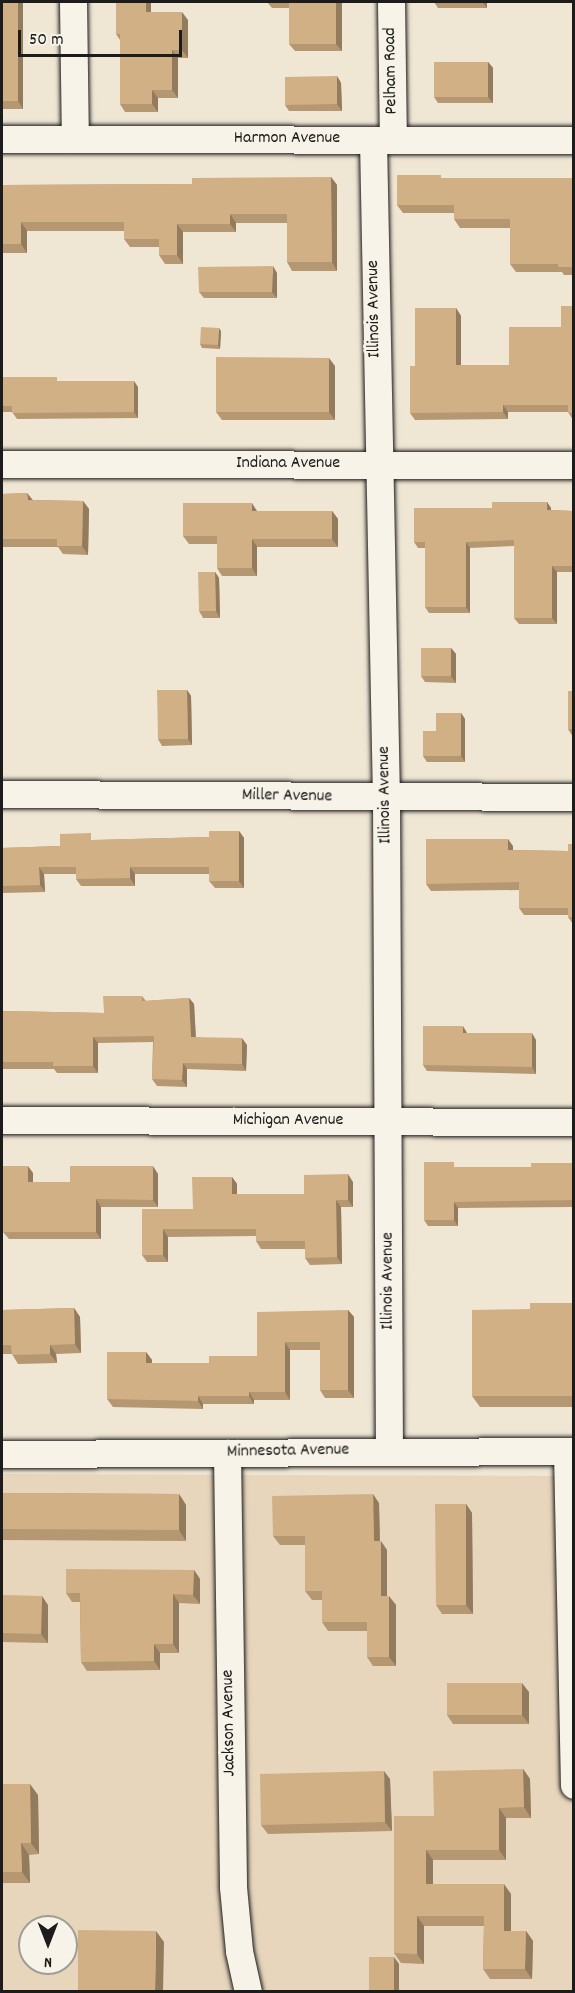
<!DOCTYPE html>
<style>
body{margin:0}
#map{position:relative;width:575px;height:1993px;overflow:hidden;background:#f0e6d4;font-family:Dekko,sans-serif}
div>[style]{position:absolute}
.built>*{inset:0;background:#e7d6bc}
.roads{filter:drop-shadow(0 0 2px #1c1c1c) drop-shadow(0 0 2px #1c1c1c)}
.minor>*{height:27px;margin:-13.5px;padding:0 13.5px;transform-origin:13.5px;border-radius:13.5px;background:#f7f3e8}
.wall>*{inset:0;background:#b59772}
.shaded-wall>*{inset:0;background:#937b5d}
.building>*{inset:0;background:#d2b085}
span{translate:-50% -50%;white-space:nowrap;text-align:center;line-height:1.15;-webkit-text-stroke:6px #f7f3e8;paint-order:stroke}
.street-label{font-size:18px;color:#1c1c1c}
.frame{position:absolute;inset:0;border:3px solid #1c1c1c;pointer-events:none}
.north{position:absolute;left:18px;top:1915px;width:60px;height:60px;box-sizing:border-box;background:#f7f3e8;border:2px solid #9f9d96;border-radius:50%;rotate:180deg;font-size:16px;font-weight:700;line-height:24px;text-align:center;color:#1c1c1c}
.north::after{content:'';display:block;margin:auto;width:21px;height:27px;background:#1c1c1c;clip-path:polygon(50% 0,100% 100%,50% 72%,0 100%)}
.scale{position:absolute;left:18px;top:30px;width:164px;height:27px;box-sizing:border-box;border:3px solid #1c1c1c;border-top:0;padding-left:8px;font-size:18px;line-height:21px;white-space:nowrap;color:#1c1c1c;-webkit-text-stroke:4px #f7f3e8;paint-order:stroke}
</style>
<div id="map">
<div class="built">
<i style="clip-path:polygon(evenodd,2px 1474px,573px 1476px,573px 1991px,2px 1992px,2px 1474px,30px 1927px,66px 1927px,66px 1963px,30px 1963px,30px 1927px)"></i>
</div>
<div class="roads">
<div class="minor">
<i style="left:73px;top:2px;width:137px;rotate:89.2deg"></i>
<i style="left:391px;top:2px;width:138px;rotate:89.2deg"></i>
<i style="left:2px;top:139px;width:572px;rotate:0.1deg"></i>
<i style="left:373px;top:140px;width:657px;rotate:88.87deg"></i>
<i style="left:386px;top:797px;width:654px;rotate:89.74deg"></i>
<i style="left:2px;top:464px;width:572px;rotate:0.1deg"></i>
<i style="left:2px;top:794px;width:572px;rotate:0.3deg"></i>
<i style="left:2px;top:1120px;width:572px;rotate:0.2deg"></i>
<i style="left:567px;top:1451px;width:334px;rotate:88.8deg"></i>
<i style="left:227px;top:1453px;width:434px;rotate:89.2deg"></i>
<i style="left:233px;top:1887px;width:64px;rotate:84.6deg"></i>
<i style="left:239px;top:1951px;width:42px;rotate:77.6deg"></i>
<i style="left:2px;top:1454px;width:572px;rotate:-0.3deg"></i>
</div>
</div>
<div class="wall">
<i style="clip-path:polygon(2px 2px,23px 2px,23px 109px,2px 109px)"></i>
<i style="clip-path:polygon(151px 2px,151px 12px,188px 20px,188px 58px,178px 58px,178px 98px,158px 98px,158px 112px,125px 112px,120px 104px,120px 40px,116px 34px)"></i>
<i style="clip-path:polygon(267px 2px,342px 2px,342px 51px,295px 51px,289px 44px,289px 8px,272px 8px)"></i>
<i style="clip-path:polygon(434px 2px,487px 2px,487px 8px,438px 8px)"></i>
<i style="clip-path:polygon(488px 62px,493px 68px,493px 103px,438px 103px,434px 97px)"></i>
<i style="clip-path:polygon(337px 76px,341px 83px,342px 111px,289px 111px,285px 105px)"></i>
<i style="clip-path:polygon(331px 177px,337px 185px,337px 271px,292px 271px,287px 262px,287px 223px,236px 223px,236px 232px,183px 232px,183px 264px,165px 264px,159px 255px,159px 247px,130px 247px,124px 239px,124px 231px,27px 231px,27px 253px,2px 253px,2px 185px,192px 184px)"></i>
<i style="clip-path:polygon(443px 178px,573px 178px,573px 275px,564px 275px,562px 272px,516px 272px,510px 264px,510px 228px,460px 228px,454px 219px,454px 213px,403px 213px,397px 205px)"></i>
<i style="clip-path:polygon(277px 273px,277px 298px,204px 298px,199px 292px)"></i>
<i style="clip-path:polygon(573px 306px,573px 420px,568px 412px,508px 412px,508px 419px,415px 420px,410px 413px,415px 366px,456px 308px,461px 316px,461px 365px,509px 365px,561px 327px)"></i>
<i style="clip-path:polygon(221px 331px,220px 349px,202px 348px,200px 344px)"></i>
<i style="clip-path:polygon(335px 366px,335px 420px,222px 420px,216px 412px)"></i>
<i style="clip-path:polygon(2px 377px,138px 387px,138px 418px,17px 419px,12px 412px,2px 412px)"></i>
<i style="clip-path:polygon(27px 493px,33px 500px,83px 501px,89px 509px,88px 555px,63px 554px,58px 547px,2px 547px,2px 494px)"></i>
<i style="clip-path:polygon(547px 502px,551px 508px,551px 510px,573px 511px,573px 572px,557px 572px,557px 624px,519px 624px,514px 618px,514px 546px,470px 548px,470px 613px,429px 613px,425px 607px,425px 548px,418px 548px,414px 542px,492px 508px)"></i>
<i style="clip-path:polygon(257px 511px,332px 511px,338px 519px,338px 547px,257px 547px,257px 576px,222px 576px,217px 568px,217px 544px,189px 544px,183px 536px)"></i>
<i style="clip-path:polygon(215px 572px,219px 578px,220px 618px,203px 618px,199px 611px)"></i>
<i style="clip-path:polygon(451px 648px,456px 654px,456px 683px,425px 682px,421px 676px)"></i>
<i style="clip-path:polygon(187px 690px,191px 696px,192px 745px,162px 746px,158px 739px)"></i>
<i style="clip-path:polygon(573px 691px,573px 737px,568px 729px)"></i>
<i style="clip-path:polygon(461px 713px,465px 719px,465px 762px,427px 762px,423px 756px,436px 731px)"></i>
<i style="clip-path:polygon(239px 831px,244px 838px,244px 888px,215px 888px,209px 881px,209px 874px,135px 874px,135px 886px,81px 886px,76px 879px,76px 874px,44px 874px,45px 892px,2px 893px,2px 848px,60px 846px,95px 840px,209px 837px)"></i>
<i style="clip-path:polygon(573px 844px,573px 924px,568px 917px,568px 915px,524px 915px,519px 908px,519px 890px,431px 891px,426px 884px,513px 846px,513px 850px,568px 851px)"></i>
<i style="clip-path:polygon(142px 996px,146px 1001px,189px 998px,194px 1004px,196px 1037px,247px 1045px,246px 1071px,187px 1069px,187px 1087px,157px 1086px,152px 1079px,153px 1042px,98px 1043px,98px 1073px,57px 1073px,54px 1069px,2px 1069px,2px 1011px,104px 1013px)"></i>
<i style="clip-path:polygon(467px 1033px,536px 1040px,536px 1074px,427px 1071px,423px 1065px)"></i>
<i style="clip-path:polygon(573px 1163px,573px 1207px,458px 1208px,458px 1226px,428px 1226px,424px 1220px,458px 1167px,531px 1167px)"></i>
<i style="clip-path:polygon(2px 1172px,33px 1173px,33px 1182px,70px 1182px,158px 1174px,158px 1207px,101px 1207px,101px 1239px,9px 1239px,3px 1232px,3px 1223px,2px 1223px)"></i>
<i style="clip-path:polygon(232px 1177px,237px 1184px,237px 1194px,304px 1194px,353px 1182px,353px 1207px,341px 1207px,342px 1264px,310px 1265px,305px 1258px,305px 1249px,261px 1249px,256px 1241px,256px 1236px,168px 1237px,168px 1262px,147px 1262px,142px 1255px,142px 1209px,193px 1209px)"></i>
<i style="clip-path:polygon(573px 1303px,573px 1407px,480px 1407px,472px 1396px,530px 1309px)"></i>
<i style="clip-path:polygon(74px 1308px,80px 1317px,81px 1353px,56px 1354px,57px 1363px,18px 1364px,12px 1354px,2px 1354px,2px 1310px)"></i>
<i style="clip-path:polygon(348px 1310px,354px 1317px,354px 1398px,325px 1398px,320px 1390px,320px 1350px,290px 1350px,290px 1400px,254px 1400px,254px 1404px,203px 1404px,203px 1409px,113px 1407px,107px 1399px,146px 1352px,152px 1360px,152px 1363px,209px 1363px,257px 1356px)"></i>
<i style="clip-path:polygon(2px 1493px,179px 1494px,186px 1505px,186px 1541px,2px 1540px)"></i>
<i style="clip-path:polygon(379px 1503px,380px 1541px,387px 1550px,387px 1596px,396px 1605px,396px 1666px,373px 1666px,367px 1657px,367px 1631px,328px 1631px,322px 1622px,322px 1600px,312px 1600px,305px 1591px,305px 1545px,280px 1545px,273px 1536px)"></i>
<i style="clip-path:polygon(466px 1504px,472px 1513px,473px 1614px,442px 1614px,436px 1605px)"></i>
<i style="clip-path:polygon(194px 1570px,200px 1579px,200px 1604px,179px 1603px,179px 1653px,160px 1653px,160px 1670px,87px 1671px,81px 1662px,80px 1602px,72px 1602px,66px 1593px)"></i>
<i style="clip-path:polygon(2px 1595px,48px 1605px,48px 1643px,2px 1642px)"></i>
<i style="clip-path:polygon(529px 1692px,529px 1724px,453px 1724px,447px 1715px)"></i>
<i style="clip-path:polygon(523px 1769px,530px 1779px,531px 1818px,506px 1818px,506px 1860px,433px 1860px,433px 1884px,511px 1894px,511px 1931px,526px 1931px,533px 1941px,532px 1979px,490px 1979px,483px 1969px,484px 1926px,424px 1926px,424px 1964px,401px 1963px,394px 1953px,434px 1816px)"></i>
<i style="clip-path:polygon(390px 1779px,392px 1831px,268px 1834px,261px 1825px)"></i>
<i style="clip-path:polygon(2px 1784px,38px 1795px,39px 1854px,29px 1855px,30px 1883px,2px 1883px)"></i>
</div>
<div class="shaded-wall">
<i style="clip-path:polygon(18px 2px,23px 2px,23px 109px,18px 101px)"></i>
<i style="clip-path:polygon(146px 2px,151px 2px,151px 20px,146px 12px)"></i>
<i style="clip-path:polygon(336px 2px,342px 2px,342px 51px,336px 44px)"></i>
<i style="clip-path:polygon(482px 2px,487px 2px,487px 8px)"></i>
<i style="clip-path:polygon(182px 12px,188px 20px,188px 58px,182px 50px)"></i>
<i style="clip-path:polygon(172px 50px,178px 58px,178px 98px,172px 90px)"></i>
<i style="clip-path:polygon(488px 62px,493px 68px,493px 103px,488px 97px)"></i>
<i style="clip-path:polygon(337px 76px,341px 83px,342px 111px,337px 104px)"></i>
<i style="clip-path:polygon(152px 90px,158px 98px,158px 112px,152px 104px)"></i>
<i style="clip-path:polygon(331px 177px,337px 185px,337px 271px,332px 262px)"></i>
<i style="clip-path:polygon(230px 214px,236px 223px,236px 232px,230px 224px)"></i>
<i style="clip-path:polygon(21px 222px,27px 231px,27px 253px,21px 244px)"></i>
<i style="clip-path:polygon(177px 224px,183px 232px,183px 264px,177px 255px)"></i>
<i style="clip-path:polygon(273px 266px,277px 273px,277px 298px,272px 292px)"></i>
<i style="clip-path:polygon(456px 308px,461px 316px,461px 372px,456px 365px)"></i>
<i style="clip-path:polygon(219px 328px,221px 331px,220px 349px,218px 345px)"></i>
<i style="clip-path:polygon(329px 358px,335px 366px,335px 420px,329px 412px)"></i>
<i style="clip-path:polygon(134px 381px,138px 387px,138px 418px,134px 412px)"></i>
<i style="clip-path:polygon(503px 405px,508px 412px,508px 419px,503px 412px)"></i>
<i style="clip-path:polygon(27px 493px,33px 501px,28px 500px)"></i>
<i style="clip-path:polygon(83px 501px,89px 509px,88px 555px,82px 546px)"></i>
<i style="clip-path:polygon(547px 502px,551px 508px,551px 517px,547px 510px)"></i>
<i style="clip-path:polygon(252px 503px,257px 511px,252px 511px)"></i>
<i style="clip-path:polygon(332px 511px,338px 519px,338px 547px,332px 539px)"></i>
<i style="clip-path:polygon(252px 539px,257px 547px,257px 576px,252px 568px)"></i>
<i style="clip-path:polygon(466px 542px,470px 548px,470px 613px,466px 607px)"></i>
<i style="clip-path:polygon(552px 566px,557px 572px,557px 624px,552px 618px)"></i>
<i style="clip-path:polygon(215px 572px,219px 578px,220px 618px,216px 611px)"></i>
<i style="clip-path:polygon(451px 648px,456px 654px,456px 683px,451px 676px)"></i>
<i style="clip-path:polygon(187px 690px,191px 696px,192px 745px,188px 739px)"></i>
<i style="clip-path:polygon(461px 713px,465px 719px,465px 762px,461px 756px)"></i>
<i style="clip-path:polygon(239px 831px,244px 838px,244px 888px,239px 881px)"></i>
<i style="clip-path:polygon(508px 839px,513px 846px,513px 858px,508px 850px)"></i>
<i style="clip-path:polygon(39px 867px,44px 874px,45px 892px,40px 885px)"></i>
<i style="clip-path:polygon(130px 867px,135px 874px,135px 886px,130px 878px)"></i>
<i style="clip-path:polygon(189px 998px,194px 1004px,196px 1043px,191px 1037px)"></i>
<i style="clip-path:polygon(463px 1026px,467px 1033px,467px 1040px,463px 1033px)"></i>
<i style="clip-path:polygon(532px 1033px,536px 1040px,536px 1074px,532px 1067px)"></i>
<i style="clip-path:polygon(93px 1037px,98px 1043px,98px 1073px,93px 1066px)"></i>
<i style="clip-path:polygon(242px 1038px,247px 1045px,246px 1071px,242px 1064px)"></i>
<i style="clip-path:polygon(183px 1063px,187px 1069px,187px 1087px,182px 1080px)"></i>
<i style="clip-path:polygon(28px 1166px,33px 1173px,33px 1189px,28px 1182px)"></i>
<i style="clip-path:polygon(153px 1166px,158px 1174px,158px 1207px,153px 1200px)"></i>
<i style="clip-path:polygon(348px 1174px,353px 1182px,353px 1207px,348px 1200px)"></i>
<i style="clip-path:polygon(232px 1177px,237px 1184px,237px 1201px,232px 1194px)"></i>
<i style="clip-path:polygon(96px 1199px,101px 1207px,101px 1239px,96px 1232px)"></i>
<i style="clip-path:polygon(336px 1200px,341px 1207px,342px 1264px,337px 1257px)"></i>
<i style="clip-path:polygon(454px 1202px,458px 1208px,458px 1226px,454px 1220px)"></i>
<i style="clip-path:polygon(163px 1229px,168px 1237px,168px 1262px,163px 1255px)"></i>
<i style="clip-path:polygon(74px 1308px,80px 1317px,81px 1353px,75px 1344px)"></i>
<i style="clip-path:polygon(348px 1310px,354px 1317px,354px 1398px,348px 1390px)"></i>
<i style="clip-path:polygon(285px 1342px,290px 1350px,290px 1400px,285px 1392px)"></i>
<i style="clip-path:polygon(50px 1345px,56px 1354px,57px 1363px,50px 1354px)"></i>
<i style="clip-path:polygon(146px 1352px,152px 1360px,152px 1370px,146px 1363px)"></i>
<i style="clip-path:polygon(249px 1392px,254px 1400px,254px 1404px,249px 1396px)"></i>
<i style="clip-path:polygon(198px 1396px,203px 1404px,203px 1409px,198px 1401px)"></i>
<i style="clip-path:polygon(179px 1494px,186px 1505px,186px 1541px,179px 1530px)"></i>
<i style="clip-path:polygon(373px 1494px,379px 1503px,380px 1550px,374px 1541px)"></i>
<i style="clip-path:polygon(466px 1504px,472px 1513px,473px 1614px,466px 1605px)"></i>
<i style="clip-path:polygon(381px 1541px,387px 1550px,387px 1605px,381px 1596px)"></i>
<i style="clip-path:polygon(194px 1570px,200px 1579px,200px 1604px,193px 1595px)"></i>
<i style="clip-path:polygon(173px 1594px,179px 1603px,179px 1653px,173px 1644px)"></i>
<i style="clip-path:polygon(42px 1596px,48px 1605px,48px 1643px,41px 1634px)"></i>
<i style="clip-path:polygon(389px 1596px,396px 1605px,396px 1666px,389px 1657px)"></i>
<i style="clip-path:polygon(154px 1644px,160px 1653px,160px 1670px,154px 1661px)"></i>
<i style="clip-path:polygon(522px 1683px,529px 1692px,529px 1724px,522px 1715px)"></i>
<i style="clip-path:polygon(523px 1769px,530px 1779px,531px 1818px,524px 1807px)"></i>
<i style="clip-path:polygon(384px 1771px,390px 1779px,392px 1831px,385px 1822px)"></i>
<i style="clip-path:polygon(30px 1784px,38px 1795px,39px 1854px,31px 1843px)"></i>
<i style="clip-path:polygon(499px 1808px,506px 1818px,506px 1860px,499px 1850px)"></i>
<i style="clip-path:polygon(21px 1843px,29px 1855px,30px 1883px,22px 1872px)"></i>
<i style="clip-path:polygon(426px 1850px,433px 1860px,433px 1894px,426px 1884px)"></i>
<i style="clip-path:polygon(504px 1884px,511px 1894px,511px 1941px,504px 1931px)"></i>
<i style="clip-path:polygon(417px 1916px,424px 1926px,424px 1964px,417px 1954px)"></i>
<i style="clip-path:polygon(156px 1931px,164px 1942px,163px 1992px,155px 1992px)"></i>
<i style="clip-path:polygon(526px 1931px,533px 1941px,532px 1979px,525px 1969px)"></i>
<i style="clip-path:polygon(394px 1957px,399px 1964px,399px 1992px,394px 1992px)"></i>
</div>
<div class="building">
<i style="clip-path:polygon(2px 2px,18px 2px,18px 101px,2px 101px)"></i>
<i style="clip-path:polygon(116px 2px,146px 2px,146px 12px,182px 12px,182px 50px,172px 50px,172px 90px,152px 90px,152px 104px,120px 104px,120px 34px,116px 34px)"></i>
<i style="clip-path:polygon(289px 2px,336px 2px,336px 44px,289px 44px)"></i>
<i style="clip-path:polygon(434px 62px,488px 62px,488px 97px,434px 97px)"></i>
<i style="clip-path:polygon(337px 76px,337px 104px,285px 105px,285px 77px)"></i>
<i style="clip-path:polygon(397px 175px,441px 175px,441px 178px,573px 178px,573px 267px,558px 267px,558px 264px,510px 264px,510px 219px,454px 219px,454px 205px,397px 205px)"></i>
<i style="clip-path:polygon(331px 177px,332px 262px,287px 262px,287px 214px,230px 214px,230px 224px,177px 224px,177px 255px,159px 255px,159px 239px,124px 239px,124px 222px,21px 222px,21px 244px,2px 244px,2px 185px,192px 184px,192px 178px)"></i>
<i style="clip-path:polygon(273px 266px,272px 292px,199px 292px,198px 267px)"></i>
<i style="clip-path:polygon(561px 306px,573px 306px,573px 413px,568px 413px,568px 405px,503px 405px,503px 412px,410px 413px,410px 366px,415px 366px,415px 308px,456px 308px,456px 365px,509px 365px,509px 327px,561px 327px)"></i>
<i style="clip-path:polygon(201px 327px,219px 328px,218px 345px,200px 344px)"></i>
<i style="clip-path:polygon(216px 357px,329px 358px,329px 412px,216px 412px)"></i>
<i style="clip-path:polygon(2px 377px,57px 377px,57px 381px,134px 381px,134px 412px,12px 413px,12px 406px,2px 406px)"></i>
<i style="clip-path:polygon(27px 493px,28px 500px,83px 501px,82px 546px,57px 546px,57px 539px,2px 539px,2px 494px)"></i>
<i style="clip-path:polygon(492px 502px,547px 502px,547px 510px,573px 511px,573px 566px,552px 566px,552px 618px,514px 618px,514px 540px,466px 542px,466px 607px,425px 607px,425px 542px,414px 542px,414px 508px,492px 508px)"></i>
<i style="clip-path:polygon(183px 503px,252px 503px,252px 511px,332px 511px,332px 539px,252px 539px,252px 568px,217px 568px,217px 536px,183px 536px)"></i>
<i style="clip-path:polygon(198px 572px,215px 572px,216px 611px,199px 611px)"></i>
<i style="clip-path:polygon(421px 648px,451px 648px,451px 676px,421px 676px)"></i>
<i style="clip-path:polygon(157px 690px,187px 690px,188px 739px,158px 739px)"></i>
<i style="clip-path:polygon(568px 691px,573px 691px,573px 729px,568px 729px)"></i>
<i style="clip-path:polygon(436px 713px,461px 713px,461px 756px,423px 756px,423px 731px,436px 731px)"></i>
<i style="clip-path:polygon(209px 831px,239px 831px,239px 881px,209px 881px,209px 867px,130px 867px,130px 878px,76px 879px,76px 867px,39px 867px,40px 885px,2px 886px,2px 848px,60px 846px,60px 834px,91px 833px,91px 840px,209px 837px)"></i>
<i style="clip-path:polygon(426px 839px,508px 839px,508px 850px,568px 851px,568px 844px,573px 844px,573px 917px,568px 917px,568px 908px,519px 908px,519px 882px,426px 884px)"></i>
<i style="clip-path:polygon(103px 996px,142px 996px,142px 1001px,189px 998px,191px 1037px,242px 1038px,242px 1064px,183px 1063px,182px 1080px,152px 1079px,154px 1036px,93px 1037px,93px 1066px,53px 1066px,53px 1062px,2px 1062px,2px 1011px,104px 1013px)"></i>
<i style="clip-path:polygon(423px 1026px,463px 1026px,463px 1033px,532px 1033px,532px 1067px,423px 1065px)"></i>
<i style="clip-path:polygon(572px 1042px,573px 1042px,573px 1078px,572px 1078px)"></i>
<i style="clip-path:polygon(424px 1162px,454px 1162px,454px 1167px,531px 1167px,531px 1163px,573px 1163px,573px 1200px,454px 1202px,454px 1220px,424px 1220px)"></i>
<i style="clip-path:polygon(3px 1166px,28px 1166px,28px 1182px,70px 1182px,70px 1166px,153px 1166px,153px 1200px,96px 1199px,96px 1232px,3px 1232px,3px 1216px,2px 1216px,2px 1172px,3px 1172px)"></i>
<i style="clip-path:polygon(348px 1174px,348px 1200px,336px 1200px,337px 1257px,305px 1258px,305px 1241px,256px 1241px,256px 1229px,163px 1229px,163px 1255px,142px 1255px,142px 1209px,193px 1209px,192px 1177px,232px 1177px,232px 1194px,304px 1194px,304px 1175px)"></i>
<i style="clip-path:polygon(530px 1303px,573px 1303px,573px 1396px,472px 1396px,472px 1310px,530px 1309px)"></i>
<i style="clip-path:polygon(74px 1308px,75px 1344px,50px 1345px,50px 1354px,12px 1355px,11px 1345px,2px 1345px,2px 1310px)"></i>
<i style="clip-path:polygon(348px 1310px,348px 1390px,320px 1390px,320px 1342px,285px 1342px,285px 1392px,249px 1392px,249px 1396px,198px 1396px,198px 1401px,107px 1399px,107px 1352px,146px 1352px,146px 1363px,209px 1363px,209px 1356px,257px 1356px,257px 1312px)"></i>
<i style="clip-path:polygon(2px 1493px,179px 1494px,179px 1530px,2px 1529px)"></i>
<i style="clip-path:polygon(373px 1494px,374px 1541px,381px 1541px,381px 1596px,389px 1596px,389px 1657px,367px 1657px,367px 1622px,322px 1622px,322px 1591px,305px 1591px,305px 1536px,273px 1536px,272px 1496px)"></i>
<i style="clip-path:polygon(435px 1504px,466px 1504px,466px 1605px,436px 1605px)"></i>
<i style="clip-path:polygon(66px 1569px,194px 1570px,193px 1595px,173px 1594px,173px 1644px,154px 1644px,154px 1661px,81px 1662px,80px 1593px,66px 1593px)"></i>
<i style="clip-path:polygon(2px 1595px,42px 1596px,41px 1634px,2px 1633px)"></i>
<i style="clip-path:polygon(447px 1683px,522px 1683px,522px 1715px,447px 1715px)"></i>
<i style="clip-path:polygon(523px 1769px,524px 1807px,499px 1808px,499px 1850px,426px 1850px,426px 1884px,504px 1884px,504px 1931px,526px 1931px,525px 1969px,483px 1969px,484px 1916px,417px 1916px,417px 1954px,394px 1953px,394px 1816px,434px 1816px,433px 1771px)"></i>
<i style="clip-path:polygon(384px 1771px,385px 1822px,261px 1825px,260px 1774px)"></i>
<i style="clip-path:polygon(2px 1784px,30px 1784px,31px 1843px,21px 1843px,22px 1872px,2px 1872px)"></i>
<i style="clip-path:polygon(78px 1930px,156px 1931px,155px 1992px,78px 1992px)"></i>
<i style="clip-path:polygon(369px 1957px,394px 1957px,394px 1992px,369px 1992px)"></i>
</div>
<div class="street-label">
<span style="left:392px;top:71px;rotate:-91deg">Pelham Road</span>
<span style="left:287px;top:139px">Harmon Avenue</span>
<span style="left:375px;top:309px;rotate:-91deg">Illinois Avenue</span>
<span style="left:288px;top:464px">Indiana Avenue</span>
<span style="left:386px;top:795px;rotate:-91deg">Illinois Avenue</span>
<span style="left:287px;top:797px;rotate:1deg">Miller Avenue</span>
<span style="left:288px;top:1121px">Michigan Avenue</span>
<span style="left:389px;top:1281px;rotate:-90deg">Illinois Avenue</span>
<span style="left:288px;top:1452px;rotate:-1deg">Minnesota Avenue</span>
<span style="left:230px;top:1723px;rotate:-91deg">Jackson Avenue</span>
</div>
<div class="frame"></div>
<div class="north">N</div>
<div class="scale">50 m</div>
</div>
